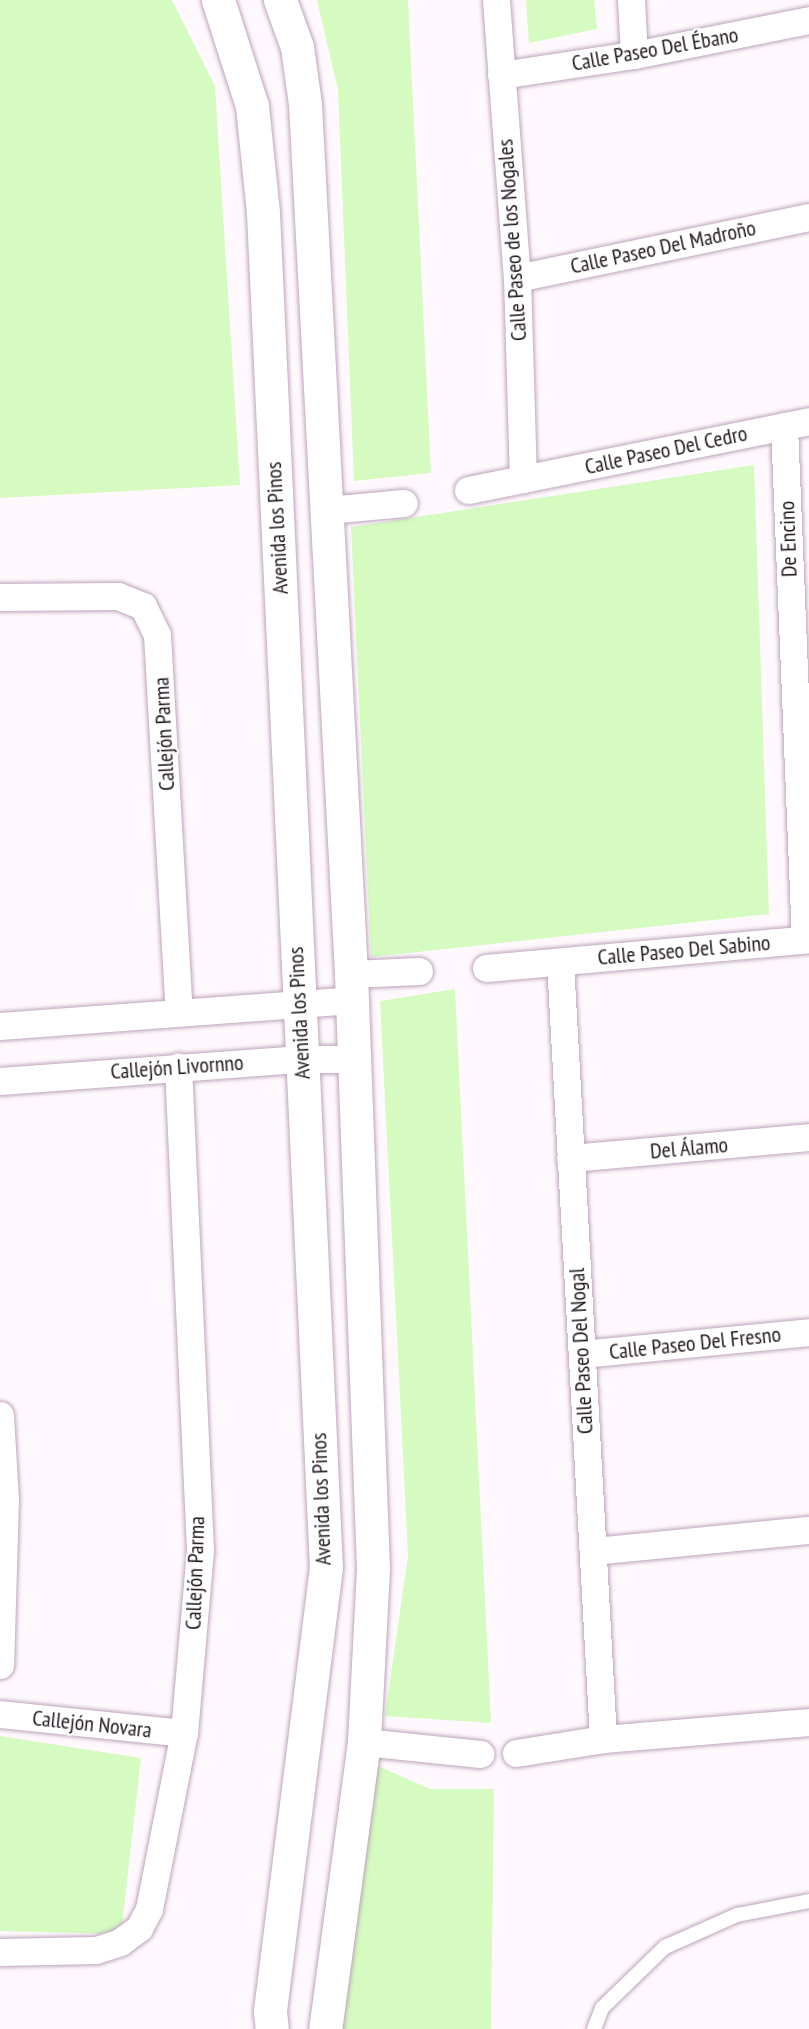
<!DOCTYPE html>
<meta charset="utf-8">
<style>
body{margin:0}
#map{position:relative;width:809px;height:2029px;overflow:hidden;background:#fff9fe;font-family:"PT Sans Narrow",sans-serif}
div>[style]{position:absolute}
.green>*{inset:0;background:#d5fbc0}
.roads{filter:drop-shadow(0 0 2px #bda4ba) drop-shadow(0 0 2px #bda4ba)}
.lane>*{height:14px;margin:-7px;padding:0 7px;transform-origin:7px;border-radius:7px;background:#fff}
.street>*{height:27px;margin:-13.5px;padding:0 13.5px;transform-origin:13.5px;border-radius:13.5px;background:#fff}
.secondary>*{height:33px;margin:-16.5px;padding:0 16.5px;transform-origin:16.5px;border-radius:16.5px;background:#fff}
span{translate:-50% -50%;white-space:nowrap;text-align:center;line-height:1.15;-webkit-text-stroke:4.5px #fff;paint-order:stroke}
.street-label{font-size:22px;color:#20171f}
</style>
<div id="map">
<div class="green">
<i style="clip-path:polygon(0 0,172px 0,215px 86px,240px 485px,0 498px)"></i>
<i style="clip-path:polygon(317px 0,408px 0,431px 473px,354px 481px,338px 90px)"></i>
<i style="clip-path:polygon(526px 0,594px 0,597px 29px,529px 43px)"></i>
<i style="clip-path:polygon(754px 465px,769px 914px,371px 957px,351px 527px)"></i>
<i style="clip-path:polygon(455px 989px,491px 1723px,385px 1716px,408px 1556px,380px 1001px)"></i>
<i style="clip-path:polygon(0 1736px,141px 1758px,121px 1934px,0 1931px)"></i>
<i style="clip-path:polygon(376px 1765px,430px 1789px,494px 1789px,491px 2029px,335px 2029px)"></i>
</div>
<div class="roads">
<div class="lane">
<i style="left:594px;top:2029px;width:22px;rotate:-69deg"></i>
<i style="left:602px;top:2008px;width:88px;rotate:-44.1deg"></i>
<i style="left:665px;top:1947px;width:79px;rotate:-24deg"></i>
<i style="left:737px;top:1915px;width:73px;rotate:-11deg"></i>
</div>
<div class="street">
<i style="left:496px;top:0;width:279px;rotate:85.7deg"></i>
<i style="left:517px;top:278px;width:201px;rotate:88.3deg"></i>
<i style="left:631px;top:0;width:55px;rotate:86.9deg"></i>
<i style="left:501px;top:75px;width:134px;rotate:-8.6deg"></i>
<i style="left:634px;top:55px;width:178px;rotate:-11.3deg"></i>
<i style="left:517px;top:278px;width:298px;rotate:-11.8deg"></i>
<i style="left:784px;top:426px;width:513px;rotate:87.66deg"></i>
<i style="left:468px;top:490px;width:348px;rotate:-11.4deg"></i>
<i style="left:327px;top:510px;width:77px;rotate:-5.2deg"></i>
<i style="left:0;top:597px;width:118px;rotate:-0.5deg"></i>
<i style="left:118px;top:596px;width:27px;rotate:22deg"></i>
<i style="left:143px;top:606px;width:32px;rotate:64deg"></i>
<i style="left:157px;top:635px;width:377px;rotate:86.7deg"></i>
<i style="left:560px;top:962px;width:778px;rotate:86.83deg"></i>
<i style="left:486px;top:968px;width:324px;rotate:-5.1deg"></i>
<i style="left:351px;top:974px;width:68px;rotate:-2.5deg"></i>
<i style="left:0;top:1026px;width:353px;rotate:-4.2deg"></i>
<i style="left:0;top:1081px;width:302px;rotate:-4.2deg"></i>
<i style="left:301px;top:1059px;width:53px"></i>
<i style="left:570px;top:1158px;width:240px;rotate:-5deg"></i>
<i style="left:582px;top:1354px;width:228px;rotate:-5.5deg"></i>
<i style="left:0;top:1415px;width:85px;rotate:86.6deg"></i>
<i style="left:5px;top:1500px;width:165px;rotate:91.7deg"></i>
<i style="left:593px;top:1551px;width:217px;rotate:-5.6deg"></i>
<i style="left:0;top:1714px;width:185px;rotate:5.9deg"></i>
<i style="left:364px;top:1742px;width:117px;rotate:5.9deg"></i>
<i style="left:516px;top:1753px;width:88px;rotate:-9.1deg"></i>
<i style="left:603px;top:1739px;width:207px;rotate:-4.7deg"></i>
<i style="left:0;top:1952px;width:96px;rotate:-1.2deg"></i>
<i style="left:96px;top:1950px;width:25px;rotate:-18deg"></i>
<i style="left:120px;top:1942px;width:24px;rotate:-36deg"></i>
<i style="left:139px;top:1928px;width:21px;rotate:-62deg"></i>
<i style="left:149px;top:1909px;width:179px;rotate:-78.8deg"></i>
<i style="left:184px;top:1733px;width:184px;rotate:-85deg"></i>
<i style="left:200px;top:1550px;width:484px;rotate:-92.6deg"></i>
</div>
<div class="secondary">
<i style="left:218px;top:0;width:111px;rotate:72.2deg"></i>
<i style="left:252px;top:106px;width:108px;rotate:84.1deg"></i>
<i style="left:263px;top:213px;width:1355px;rotate:87.34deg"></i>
<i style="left:326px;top:1567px;width:448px;rotate:97.2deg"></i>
<i style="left:270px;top:2011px;width:18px;rotate:84deg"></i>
<i style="left:280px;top:0;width:50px;rotate:70.1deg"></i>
<i style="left:297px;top:47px;width:58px;rotate:82deg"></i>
<i style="left:305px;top:104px;width:871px;rotate:86.97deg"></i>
<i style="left:351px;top:974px;width:595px;rotate:87.88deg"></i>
<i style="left:373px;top:1569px;width:173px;rotate:93deg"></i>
<i style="left:364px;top:1742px;width:290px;rotate:97.7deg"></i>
</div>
</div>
<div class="street-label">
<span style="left:655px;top:49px;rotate:-10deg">Calle Paseo Del Ébano</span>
<span style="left:512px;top:240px;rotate:-94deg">Calle Paseo de los Nogales</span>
<span style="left:663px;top:247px;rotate:-12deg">Calle Paseo Del Madroño</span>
<span style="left:666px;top:450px;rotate:-12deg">Calle Paseo Del Cedro</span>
<span style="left:277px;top:528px;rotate:-93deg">Avenida los Pinos</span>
<span style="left:788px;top:539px;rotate:-92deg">De Encino</span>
<span style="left:164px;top:734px;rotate:-93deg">Callejón Parma</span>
<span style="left:684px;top:950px;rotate:-5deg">Calle Paseo Del Sabino</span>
<span style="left:299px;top:1013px;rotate:-93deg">Avenida los Pinos</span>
<span style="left:177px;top:1067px;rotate:-4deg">Callejón Livornno</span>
<span style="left:689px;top:1148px;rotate:-5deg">Del Álamo</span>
<span style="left:695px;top:1343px;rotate:-6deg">Calle Paseo Del Fresno</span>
<span style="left:581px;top:1351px;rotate:-93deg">Calle Paseo Del Nogal</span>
<span style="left:321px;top:1499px;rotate:-92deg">Avenida los Pinos</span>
<span style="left:195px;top:1573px;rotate:-88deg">Callejón Parma</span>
<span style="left:92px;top:1724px;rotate:6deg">Callejón Novara</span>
</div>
</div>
